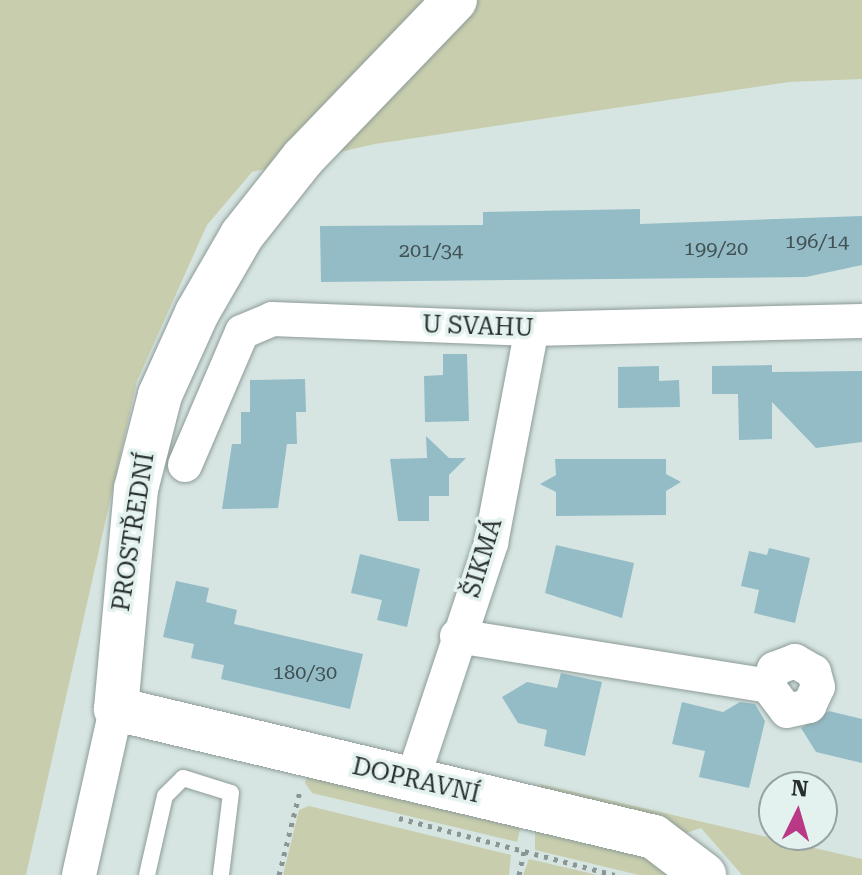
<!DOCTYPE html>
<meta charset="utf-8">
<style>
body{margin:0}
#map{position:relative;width:862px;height:875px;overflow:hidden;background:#d6e5e2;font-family:"Roboto Serif",serif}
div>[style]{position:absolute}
.green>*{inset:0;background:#c8cead}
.building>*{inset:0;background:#93bcc7}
.path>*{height:5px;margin-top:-2.5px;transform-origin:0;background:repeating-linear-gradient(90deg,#8b9694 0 4px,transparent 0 10px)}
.roads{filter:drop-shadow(0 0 2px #8d9b98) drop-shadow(0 0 2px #8d9b98)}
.lane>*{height:16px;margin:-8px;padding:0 8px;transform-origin:8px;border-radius:8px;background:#fff}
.street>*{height:34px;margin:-17px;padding:0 17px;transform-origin:17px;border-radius:17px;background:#fff}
.secondary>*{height:44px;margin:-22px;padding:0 22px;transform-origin:22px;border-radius:22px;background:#fff}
span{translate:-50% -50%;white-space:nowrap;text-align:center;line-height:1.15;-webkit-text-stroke:7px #e3f2ef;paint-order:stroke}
.number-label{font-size:20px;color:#425153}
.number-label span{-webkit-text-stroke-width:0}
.street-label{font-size:24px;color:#272d2c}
.north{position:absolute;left:758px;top:771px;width:80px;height:80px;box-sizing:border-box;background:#e3f2ef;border:2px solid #98a3a1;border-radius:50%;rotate:5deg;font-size:22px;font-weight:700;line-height:32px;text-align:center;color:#272d2c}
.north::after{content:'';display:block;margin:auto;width:28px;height:36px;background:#b93986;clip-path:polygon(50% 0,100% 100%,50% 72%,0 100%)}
</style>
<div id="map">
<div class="green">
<i style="clip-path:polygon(0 0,862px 0,862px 79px,789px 82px,375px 144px,252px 172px,207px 225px,137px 381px,26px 875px,0 875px)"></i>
<i style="clip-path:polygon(309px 770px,522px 821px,517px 842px,312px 793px,305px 783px)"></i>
<i style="clip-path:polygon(540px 784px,862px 859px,862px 875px,742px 875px,701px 828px,686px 833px,538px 795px)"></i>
<i style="clip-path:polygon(309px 806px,511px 855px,509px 875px,283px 875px,299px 810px)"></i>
<i style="clip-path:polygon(535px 825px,647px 855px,676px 875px,639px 875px,535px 850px)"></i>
<i style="clip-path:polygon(529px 859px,598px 875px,523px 875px)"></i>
</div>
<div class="building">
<i style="clip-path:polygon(640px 209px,640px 224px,862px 216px,862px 265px,806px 277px,321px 282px,320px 226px,483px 225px,483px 212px)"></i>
<i style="clip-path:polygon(443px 354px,467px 354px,469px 421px,425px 422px,424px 376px,443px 375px)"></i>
<i style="clip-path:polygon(772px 365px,772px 372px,862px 371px,862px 442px,816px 448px,772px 402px,772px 439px,739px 440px,738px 394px,712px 394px,712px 366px)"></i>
<i style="clip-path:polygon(659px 366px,659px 381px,679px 380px,680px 407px,618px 408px,618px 367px)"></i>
<i style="clip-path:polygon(305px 379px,306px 412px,296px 412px,297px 444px,287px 444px,278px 508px,222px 509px,232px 444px,241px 444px,241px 412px,250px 412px,250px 380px)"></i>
<i style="clip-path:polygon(426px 436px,449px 458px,466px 458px,449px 475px,449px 496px,429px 496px,429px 521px,398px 521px,390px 459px,427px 458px)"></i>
<i style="clip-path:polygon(555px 459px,666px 459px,666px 474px,681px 482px,666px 491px,666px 515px,556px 516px,556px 492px,540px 484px,556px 475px)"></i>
<i style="clip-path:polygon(556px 545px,634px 563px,622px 618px,545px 593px)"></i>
<i style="clip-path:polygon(769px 548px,810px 558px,795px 623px,754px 613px,759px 590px,741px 586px,749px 551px,767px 555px)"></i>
<i style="clip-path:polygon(360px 554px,420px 569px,407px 627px,377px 620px,382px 600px,351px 593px)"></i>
<i style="clip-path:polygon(176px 581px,209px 588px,206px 602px,237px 610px,234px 624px,363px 654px,350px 709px,221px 679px,224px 665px,191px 658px,194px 644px,163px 637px)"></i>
<i style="clip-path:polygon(561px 673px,602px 682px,585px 756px,544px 746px,547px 730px,518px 723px,502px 697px,527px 682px,557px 688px)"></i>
<i style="clip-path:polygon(682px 702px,723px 712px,740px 702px,755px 704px,765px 721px,749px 788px,699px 777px,705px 751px,672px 744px)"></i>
<i style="clip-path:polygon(829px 711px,862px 719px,862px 763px,816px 752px,801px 728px)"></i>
</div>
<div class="path">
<i style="left:399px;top:818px;width:223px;rotate:14.8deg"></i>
<i style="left:279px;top:875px;width:87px;rotate:-76deg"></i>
<i style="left:519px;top:875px;width:25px;rotate:-78deg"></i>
</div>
<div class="roads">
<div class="lane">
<i style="left:147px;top:875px;width:81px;rotate:-77.2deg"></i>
<i style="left:165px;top:796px;width:25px;rotate:-45deg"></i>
<i style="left:183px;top:778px;width:50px;rotate:17.4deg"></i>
<i style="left:231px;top:793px;width:83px;rotate:97deg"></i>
</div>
<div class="street">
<i style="left:185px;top:465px;width:145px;rotate:-66.8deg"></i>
<i style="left:242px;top:332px;width:33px;rotate:-23deg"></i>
<i style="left:272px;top:319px;width:260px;rotate:2.2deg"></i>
<i style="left:532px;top:329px;width:330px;rotate:-1.4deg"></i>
<i style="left:457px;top:636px;width:315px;rotate:9.1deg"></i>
<i style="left:768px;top:686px;width:31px;rotate:53deg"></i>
<i style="left:787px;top:711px;width:23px;rotate:-13deg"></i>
<i style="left:809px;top:706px;width:21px;rotate:-65deg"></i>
<i style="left:818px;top:687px;width:16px;rotate:-105deg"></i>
<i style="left:814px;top:672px;width:22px;rotate:-150deg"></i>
<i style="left:795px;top:661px;width:22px;rotate:159deg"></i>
<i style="left:774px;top:669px;width:18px;rotate:109deg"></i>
<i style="left:412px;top:781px;width:251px;rotate:-71.6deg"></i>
<i style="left:491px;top:543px;width:218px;rotate:-79.2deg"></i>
<i style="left:79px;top:875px;width:170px;rotate:-77.4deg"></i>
</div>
<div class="secondary">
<i style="left:455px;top:0;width:219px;rotate:133.9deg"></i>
<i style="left:303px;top:158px;width:98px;rotate:128.4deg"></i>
<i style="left:242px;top:235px;width:90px;rotate:120deg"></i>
<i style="left:197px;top:313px;width:90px;rotate:114.3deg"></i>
<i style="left:160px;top:395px;width:97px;rotate:104.3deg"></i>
<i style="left:136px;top:489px;width:221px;rotate:95.2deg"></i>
<i style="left:116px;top:709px;width:553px;rotate:13.38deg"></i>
<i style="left:654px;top:837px;width:63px;rotate:37.2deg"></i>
</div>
</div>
<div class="number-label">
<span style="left:817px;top:241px">196/14</span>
<span style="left:716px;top:248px">199/20</span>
<span style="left:431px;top:250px">201/34</span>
<span style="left:305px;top:672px">180/30</span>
</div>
<div class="street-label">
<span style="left:478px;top:327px;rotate:2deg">U SVAHU</span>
<span style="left:134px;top:532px;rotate:-81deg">PROSTŘEDNÍ</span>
<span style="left:483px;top:558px;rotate:-73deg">ŠIKMÁ</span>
<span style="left:416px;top:781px;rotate:13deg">DOPRAVNÍ</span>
</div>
<div class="north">N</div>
</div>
